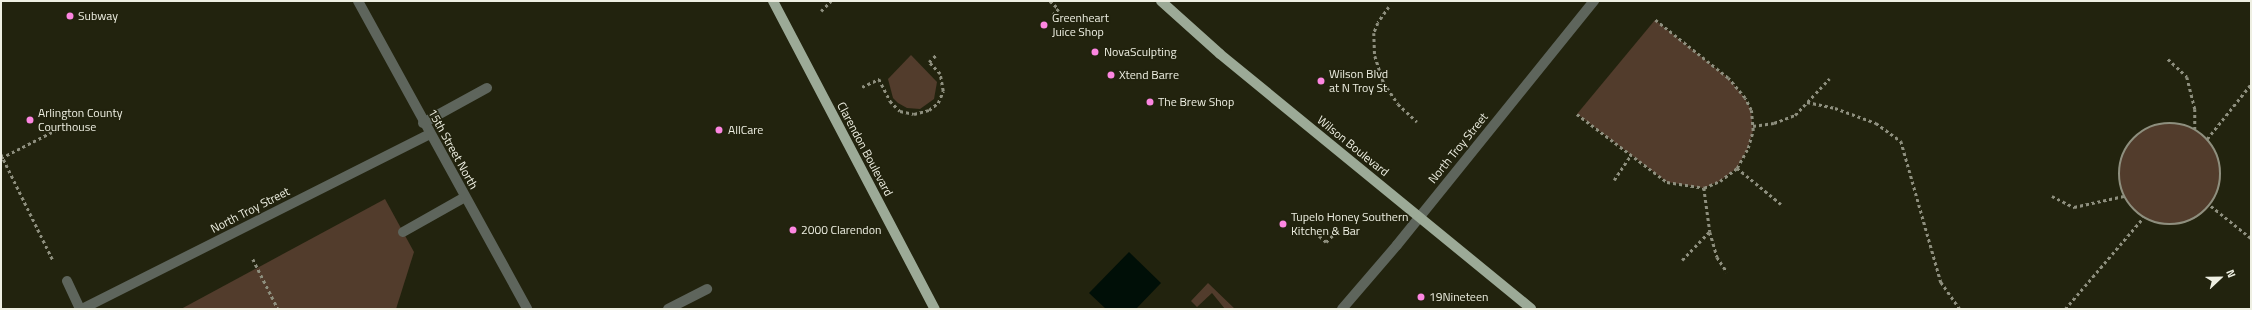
<!DOCTYPE html>
<style>
body{margin:0}
#map{position:relative;width:2252px;height:310px;overflow:hidden;background:#22230e;font-family:"Titillium Web",sans-serif}
div>[style]{position:absolute}
.green>*{inset:0;background:#523c2c}
.round{border-radius:50%}
.water>*{inset:0;background:#000f07}
.path>*{height:2.5px;margin-top:-1.25px;transform-origin:0;background:repeating-linear-gradient(90deg,#8e8f7e 0 3px,transparent 0 6px)}
.path>.ring{margin:-1.25px;padding:0;box-sizing:content-box;background:none;border:2.5px solid #8e8f7e;border-radius:50%}
.service>*{height:10px;margin:-5px;padding:0 5px;transform-origin:5px;border-radius:5px;background:#5e655c}
.minor>*{height:10px;margin:-5px;padding:0 5px;transform-origin:5px;border-radius:5px;background:#5e655c}
.tertiary>*{height:10px;margin:-5px;padding:0 5px;transform-origin:5px;border-radius:5px;background:#5e655c}
.primary>*{height:10px;margin:-5px;padding:0 5px;transform-origin:5px;border-radius:5px;background:#9caa97}
.dots>*{width:11px;height:11px;translate:-50% -50%;box-sizing:border-box;border:2px solid #22230e;border-radius:50%}
span{translate:-50% -50%;white-space:nowrap;text-align:center;line-height:1.15;-webkit-text-stroke:3px #22230e;paint-order:stroke}
.poi-label{font-size:12px;color:#eeefe2}
.left{translate:0 -50%;text-align:left}
.street-label{font-size:12px;color:#eeefe2}
.frame{position:absolute;inset:0;border:2px solid #eeefe2;pointer-events:none}
.north{position:absolute;left:2200px;top:258px;width:40px;height:40px;-webkit-text-stroke:3px #22230e;paint-order:stroke;rotate:68deg;font-size:11px;font-weight:700;line-height:16px;text-align:center;color:#eeefe2}
.north::after{content:'';display:block;margin:auto;width:14px;height:18px;background:#eeefe2;clip-path:polygon(50% 0,100% 100%,50% 72%,0 100%)}
</style>
<div id="map">
<div class="green">
<i style="clip-path:polygon(1655px 20px,1728px 78px,1745px 98px,1751px 110px,1753px 131px,1748px 148px,1737px 168px,1720px 181px,1704px 188px,1667px 182px,1577px 114px)"></i>
<i style="clip-path:polygon(911px 55px,937px 82px,934px 99px,920px 109px,907px 108px,898px 103px,893px 98px,888px 79px)"></i>
<i class="round" style="left:2119px;top:123px;width:102px;height:102px"></i>
<i style="clip-path:polygon(385px 199px,414px 252px,396px 309px,181px 309px)"></i>
<i style="clip-path:polygon(1208px 283px,1235px 309px,1225px 309px,1212px 293px,1197px 307px,1191px 301px)"></i>
</div>
<div class="water">
<i style="clip-path:polygon(1129px 252px,1161px 283px,1136px 309px,1106px 309px,1089px 293px)"></i>
</div>
<div class="path">
<i style="left:1050px;top:1px;width:12px;rotate:42deg"></i>
<i style="left:1059px;top:9px;width:8px;rotate:135deg"></i>
<i style="left:1389px;top:7px;width:19px;rotate:125deg"></i>
<i style="left:1378px;top:23px;width:11px;rotate:112deg"></i>
<i style="left:1374px;top:33px;width:23px;rotate:88deg"></i>
<i style="left:1375px;top:56px;width:28px;rotate:72deg"></i>
<i style="left:1384px;top:83px;width:25px;rotate:56deg"></i>
<i style="left:1398px;top:104px;width:26px;rotate:43deg"></i>
<i style="left:821px;top:11px;width:14px;rotate:-45deg"></i>
<i style="left:2168px;top:59px;width:26px;rotate:43deg"></i>
<i style="left:2187px;top:77px;width:33px;rotate:76deg"></i>
<i style="left:2195px;top:109px;width:20px;rotate:90deg"></i>
<i style="left:862px;top:87px;width:19px;rotate:-25deg"></i>
<i style="left:879px;top:79px;width:25px;rotate:63deg"></i>
<i style="left:890px;top:101px;width:14px;rotate:45deg"></i>
<i style="left:900px;top:111px;width:14px;rotate:12deg"></i>
<i style="left:914px;top:114px;width:16px;rotate:-15deg"></i>
<i style="left:929px;top:110px;width:11px;rotate:-38deg"></i>
<i style="left:938px;top:103px;width:13px;rotate:-67deg"></i>
<i style="left:943px;top:91px;width:17px;rotate:-100deg"></i>
<i style="left:940px;top:74px;width:16px;rotate:-133deg"></i>
<i style="left:929px;top:62px;width:10px;rotate:-45deg"></i>
<i style="left:1807px;top:102px;width:29px;rotate:12deg"></i>
<i style="left:1835px;top:108px;width:44px;rotate:20.1deg"></i>
<i style="left:1876px;top:123px;width:31px;rotate:36deg"></i>
<i style="left:1901px;top:141px;width:147px;rotate:74.2deg"></i>
<i style="left:1941px;top:282px;width:33px;rotate:55deg"></i>
<i style="left:1577px;top:114px;width:113px;rotate:37.1deg"></i>
<i style="left:1667px;top:182px;width:37px;rotate:9deg"></i>
<i style="left:1704px;top:188px;width:17px;rotate:-24deg"></i>
<i style="left:1720px;top:181px;width:21px;rotate:-37deg"></i>
<i style="left:1737px;top:168px;width:23px;rotate:-61deg"></i>
<i style="left:1748px;top:148px;width:18px;rotate:-74deg"></i>
<i style="left:1753px;top:131px;width:21px;rotate:-95deg"></i>
<i style="left:1751px;top:110px;width:13px;rotate:-117deg"></i>
<i style="left:1745px;top:98px;width:26px;rotate:-130deg"></i>
<i style="left:1728px;top:78px;width:93px;rotate:-141.5deg"></i>
<i class="ring" style="left:2119px;top:123px;width:99.5px;height:99.5px"></i>
<i style="left:1753px;top:126px;width:21px;rotate:-8deg"></i>
<i style="left:1774px;top:123px;width:22px;rotate:-21deg"></i>
<i style="left:1795px;top:115px;width:50px;rotate:-46.6deg"></i>
<i style="left:2207px;top:139px;width:70px;rotate:-51.3deg"></i>
<i style="left:1px;top:154px;width:118px;rotate:63.9deg"></i>
<i style="left:1px;top:158px;width:64px;rotate:-27deg"></i>
<i style="left:1737px;top:168px;width:57px;rotate:39.3deg"></i>
<i style="left:1614px;top:180px;width:30px;rotate:-56deg"></i>
<i style="left:1704px;top:188px;width:44px;rotate:82.2deg"></i>
<i style="left:1710px;top:232px;width:26px;rotate:74deg"></i>
<i style="left:1717px;top:257px;width:18px;rotate:56deg"></i>
<i style="left:2052px;top:196px;width:25px;rotate:27deg"></i>
<i style="left:2074px;top:207px;width:51px;rotate:-12.4deg"></i>
<i style="left:2211px;top:206px;width:51px;rotate:38.7deg"></i>
<i style="left:1315px;top:232px;width:15px;rotate:42deg"></i>
<i style="left:1326px;top:242px;width:17px;rotate:-45deg"></i>
<i style="left:253px;top:259px;width:56px;rotate:63.4deg"></i>
<i style="left:1682px;top:260px;width:39px;rotate:-46deg"></i>
<i style="left:2065px;top:309px;width:120px;rotate:-49.4deg"></i>
</div>
<div class="service">
<i style="left:423px;top:123px;width:73px;rotate:-28.7deg"></i>
<i style="left:403px;top:232px;width:71px;rotate:-29.4deg"></i>
<i style="left:67px;top:281px;width:31px;rotate:65deg"></i>
<i style="left:668px;top:309px;width:44px;rotate:-27.1deg"></i>
</div>
<div class="minor">
<i style="left:82px;top:309px;width:390px;rotate:-26.7deg"></i>
<i style="left:1342px;top:309px;width:84px;rotate:-49.3deg"></i>
<i style="left:1397px;top:245px;width:314px;rotate:-51.1deg"></i>
</div>
<div class="tertiary">
<i style="left:358px;top:1px;width:351px;rotate:61.2deg"></i>
</div>
<div class="primary">
<i style="left:773px;top:1px;width:348px;rotate:62.3deg"></i>
<i style="left:1161px;top:1px;width:79px;rotate:41.9deg"></i>
<i style="left:1220px;top:54px;width:402px;rotate:39.3deg"></i>
</div>
<div class="dots">
<i style="left:70px;top:16px;background:#fd86e1"></i>
<i style="left:1044px;top:25px;background:#fd86e1"></i>
<i style="left:1095px;top:52px;background:#fd86e1"></i>
<i style="left:1111px;top:75px;background:#fd86e1"></i>
<i style="left:1321px;top:81px;background:#fd86e1"></i>
<i style="left:1150px;top:102px;background:#fd86e1"></i>
<i style="left:30px;top:120px;background:#fd86e1"></i>
<i style="left:719px;top:130px;background:#fd86e1"></i>
<i style="left:1283px;top:224px;background:#fd86e1"></i>
<i style="left:793px;top:230px;background:#fd86e1"></i>
<i style="left:1421px;top:297px;background:#fd86e1"></i>
</div>
<div class="poi-label">
<span class="left" style="left:78px;top:16px">Subway</span>
<span class="left" style="left:1052px;top:25px">Greenheart<br>Juice Shop</span>
<span class="left" style="left:1104px;top:52px">NovaSculpting</span>
<span class="left" style="left:1329px;top:81px">Wilson Blvd<br>at N Troy St</span>
<span class="left" style="left:1119px;top:75px">Xtend Barre</span>
<span class="left" style="left:1158px;top:102px">The Brew Shop</span>
<span class="left" style="left:38px;top:120px">Arlington County<br>Courthouse</span>
<span class="left" style="left:728px;top:130px">AllCare</span>
<span class="left" style="left:1291px;top:224px">Tupelo Honey Southern<br>Kitchen &amp; Bar</span>
<span class="left" style="left:801px;top:230px">2000 Clarendon</span>
<span class="left" style="left:1429px;top:297px">19Nineteen</span>
</div>
<div class="street-label">
<span style="left:1353px;top:146px;rotate:39deg">Wilson Boulevard</span>
<span style="left:1458px;top:148px;rotate:-51deg">North Troy Street</span>
<span style="left:453px;top:149px;rotate:61deg">15th Street North</span>
<span style="left:865px;top:149px;rotate:62deg">Clarendon Boulevard</span>
<span style="left:250px;top:210px;rotate:-27deg">North Troy Street</span>
</div>
<div class="frame"></div>
<div class="north">N</div>
</div>
